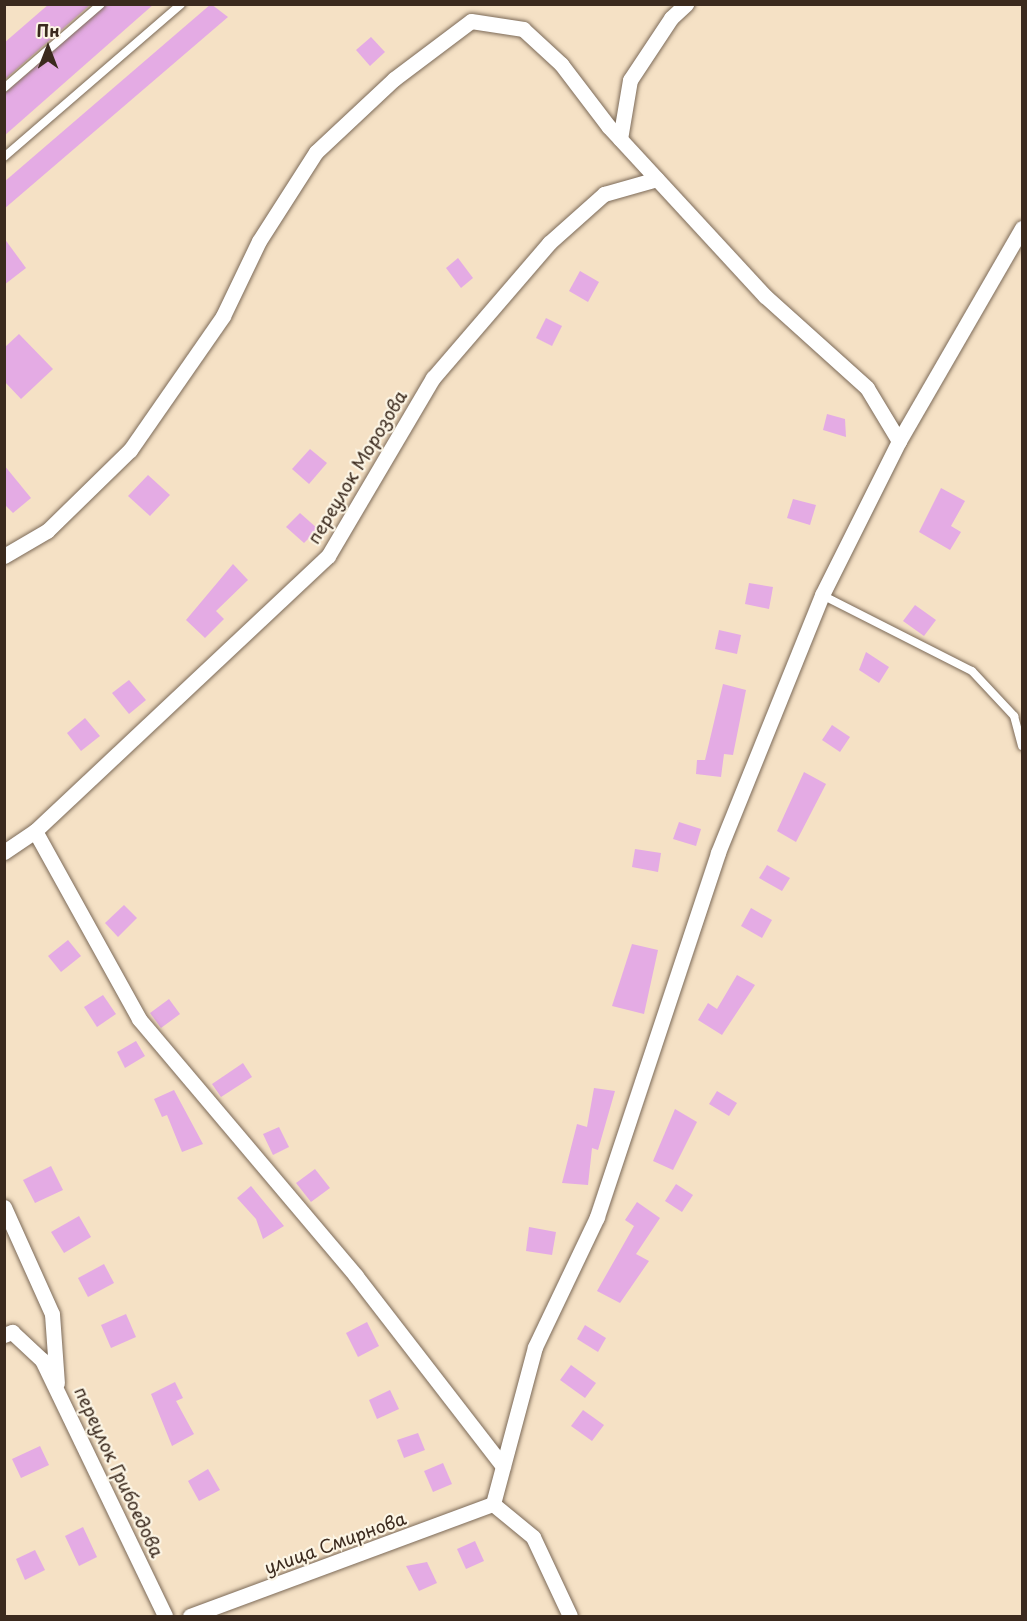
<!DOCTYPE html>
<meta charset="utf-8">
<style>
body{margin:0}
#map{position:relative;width:1027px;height:1621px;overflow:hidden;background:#f5e1c5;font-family:"Playpen Sans",sans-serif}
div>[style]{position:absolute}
.building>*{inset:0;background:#e4abe4}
.roads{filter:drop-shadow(0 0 2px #7c6a58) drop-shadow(0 0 2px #7c6a58)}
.service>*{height:8px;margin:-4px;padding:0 4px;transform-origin:4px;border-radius:4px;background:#fff}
.minor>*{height:15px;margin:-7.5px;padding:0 7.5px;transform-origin:7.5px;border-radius:7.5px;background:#fff}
span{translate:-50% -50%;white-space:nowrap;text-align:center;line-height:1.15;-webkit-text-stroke:4.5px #fcf5e5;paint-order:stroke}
.street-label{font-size:18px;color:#3b2a1e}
.frame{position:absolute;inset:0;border:6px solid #3b2a1e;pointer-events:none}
.north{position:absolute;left:18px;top:18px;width:60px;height:60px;-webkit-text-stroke:4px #fcf5e5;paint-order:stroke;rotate:0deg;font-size:16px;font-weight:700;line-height:24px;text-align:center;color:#3b2a1e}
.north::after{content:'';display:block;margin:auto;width:21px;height:27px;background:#3b2a1e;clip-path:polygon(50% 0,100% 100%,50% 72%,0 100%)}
</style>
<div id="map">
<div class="building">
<i style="clip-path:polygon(49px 4px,91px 4px,4px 80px,4px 43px)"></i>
<i style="clip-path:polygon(107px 4px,154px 4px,4px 136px,4px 94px)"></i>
<i style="clip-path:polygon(211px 4px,228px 17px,4px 209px,4px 182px)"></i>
<i style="clip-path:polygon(371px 37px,385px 52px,370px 66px,356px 50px)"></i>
<i style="clip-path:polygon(4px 238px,26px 268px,4px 285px)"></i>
<i style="clip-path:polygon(458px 258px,473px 278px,461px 288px,446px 268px)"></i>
<i style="clip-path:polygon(580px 271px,599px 282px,588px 302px,569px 291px)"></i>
<i style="clip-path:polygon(546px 318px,562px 326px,552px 346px,536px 338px)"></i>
<i style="clip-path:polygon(19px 334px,53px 369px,21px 399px,4px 381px,4px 348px)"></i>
<i style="clip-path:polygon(827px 414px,845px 419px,846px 437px,823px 430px)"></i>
<i style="clip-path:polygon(310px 449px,327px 463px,309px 484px,292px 469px)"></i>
<i style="clip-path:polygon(4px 465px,31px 498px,13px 513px,4px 504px)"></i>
<i style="clip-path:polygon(148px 475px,170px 495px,150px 516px,128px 496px)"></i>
<i style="clip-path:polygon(941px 488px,965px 501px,951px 526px,961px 532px,950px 550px,919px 532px)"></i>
<i style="clip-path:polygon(793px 499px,816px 505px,810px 525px,787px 518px)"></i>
<i style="clip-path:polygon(300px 513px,318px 529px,304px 543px,286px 527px)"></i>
<i style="clip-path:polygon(233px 564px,248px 580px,216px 611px,224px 619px,205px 638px,186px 620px)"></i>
<i style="clip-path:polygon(749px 583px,773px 587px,769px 609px,745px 604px)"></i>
<i style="clip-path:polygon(915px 605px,936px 620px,924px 636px,903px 621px)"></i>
<i style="clip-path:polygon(719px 630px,741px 635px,737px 654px,715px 649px)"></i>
<i style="clip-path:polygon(866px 652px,889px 667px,879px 683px,859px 670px)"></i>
<i style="clip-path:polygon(129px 680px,146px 700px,129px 714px,112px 693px)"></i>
<i style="clip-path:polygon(723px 684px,746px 690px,733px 755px,724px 754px,721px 777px,696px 774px,697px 760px,705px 760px)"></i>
<i style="clip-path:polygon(85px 718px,100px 736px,81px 751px,67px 733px)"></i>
<i style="clip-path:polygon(832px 725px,850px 737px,840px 752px,822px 740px)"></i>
<i style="clip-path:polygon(804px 772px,826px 784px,796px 842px,777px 831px)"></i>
<i style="clip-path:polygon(679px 822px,701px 829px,696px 846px,673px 839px)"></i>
<i style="clip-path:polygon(635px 849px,661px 853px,658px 872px,632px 867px)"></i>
<i style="clip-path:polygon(767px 865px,790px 878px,782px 891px,759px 878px)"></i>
<i style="clip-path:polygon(124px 905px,137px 918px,118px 937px,105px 923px)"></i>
<i style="clip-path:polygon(751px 908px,772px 920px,762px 938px,741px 926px)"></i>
<i style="clip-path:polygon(68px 940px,81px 956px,61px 972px,48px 956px)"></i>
<i style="clip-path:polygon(632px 944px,658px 950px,644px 1014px,612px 1006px)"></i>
<i style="clip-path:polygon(737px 975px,755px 985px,722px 1035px,698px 1020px,708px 1003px,717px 1009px)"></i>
<i style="clip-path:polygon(103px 995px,116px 1014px,97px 1027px,84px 1007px)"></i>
<i style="clip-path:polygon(169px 999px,180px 1014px,161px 1028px,150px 1013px)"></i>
<i style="clip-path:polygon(136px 1041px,145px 1056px,125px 1068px,117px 1052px)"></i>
<i style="clip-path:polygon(243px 1063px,252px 1077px,221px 1097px,212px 1084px)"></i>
<i style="clip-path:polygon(594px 1088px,615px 1091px,598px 1150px,592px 1148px,588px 1185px,562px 1183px,577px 1124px,587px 1127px)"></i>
<i style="clip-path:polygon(174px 1090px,203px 1144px,182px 1152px,167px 1115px,162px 1117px,154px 1099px)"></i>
<i style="clip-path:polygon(717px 1091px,737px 1103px,729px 1116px,709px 1104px)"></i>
<i style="clip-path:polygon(675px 1109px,697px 1122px,673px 1170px,653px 1161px)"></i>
<i style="clip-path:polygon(279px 1127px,289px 1147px,273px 1155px,263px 1134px)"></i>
<i style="clip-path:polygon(51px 1166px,63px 1190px,35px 1203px,23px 1180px)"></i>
<i style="clip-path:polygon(315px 1169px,330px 1188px,311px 1202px,296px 1183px)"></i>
<i style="clip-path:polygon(676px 1184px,693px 1195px,682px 1212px,665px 1201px)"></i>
<i style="clip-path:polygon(251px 1186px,284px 1226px,263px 1239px,256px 1219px,237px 1198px)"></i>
<i style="clip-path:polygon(637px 1202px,660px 1218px,636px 1254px,649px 1261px,620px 1303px,597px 1291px,634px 1226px,625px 1220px)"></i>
<i style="clip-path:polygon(79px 1216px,91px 1237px,64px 1253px,51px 1232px)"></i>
<i style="clip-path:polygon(529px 1227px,556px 1232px,552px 1255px,526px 1251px)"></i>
<i style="clip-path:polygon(104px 1264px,114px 1283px,88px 1297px,78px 1278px)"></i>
<i style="clip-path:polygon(126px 1314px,136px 1337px,111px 1348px,101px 1325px)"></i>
<i style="clip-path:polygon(367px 1322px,379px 1346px,358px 1357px,346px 1333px)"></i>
<i style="clip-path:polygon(585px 1325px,606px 1338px,598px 1352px,577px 1339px)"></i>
<i style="clip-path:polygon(571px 1365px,596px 1383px,585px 1398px,560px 1380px)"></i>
<i style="clip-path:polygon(175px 1382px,183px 1398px,176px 1401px,194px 1434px,172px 1446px,151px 1394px)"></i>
<i style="clip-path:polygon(390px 1390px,399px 1409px,377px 1419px,369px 1400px)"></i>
<i style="clip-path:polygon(583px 1410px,604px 1425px,592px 1441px,571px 1426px)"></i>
<i style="clip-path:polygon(418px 1433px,425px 1450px,404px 1458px,397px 1440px)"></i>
<i style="clip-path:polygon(40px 1446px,49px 1465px,21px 1478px,12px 1459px)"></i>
<i style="clip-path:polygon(443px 1463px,452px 1484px,433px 1492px,424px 1471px)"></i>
<i style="clip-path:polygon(208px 1469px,220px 1490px,199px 1501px,188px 1481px)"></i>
<i style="clip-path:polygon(83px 1527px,97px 1557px,79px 1566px,65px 1536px)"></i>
<i style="clip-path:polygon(475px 1541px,484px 1561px,466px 1569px,457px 1549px)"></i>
<i style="clip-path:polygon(35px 1550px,45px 1570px,25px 1580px,16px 1559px)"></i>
<i style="clip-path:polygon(427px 1562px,437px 1583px,419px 1591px,406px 1566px)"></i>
</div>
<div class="roads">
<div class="service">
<i style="left:4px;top:88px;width:128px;rotate:-40.9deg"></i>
<i style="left:4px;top:157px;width:234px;rotate:-40.8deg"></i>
<i style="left:822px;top:595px;width:168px;rotate:26.9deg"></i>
<i style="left:972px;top:671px;width:62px;rotate:47deg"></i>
<i style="left:1014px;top:716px;width:31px;rotate:75deg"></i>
</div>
<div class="minor">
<i style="left:620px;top:139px;width:60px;rotate:-80.4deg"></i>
<i style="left:630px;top:80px;width:74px;rotate:-56.5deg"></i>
<i style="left:671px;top:18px;width:21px;rotate:-43deg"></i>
<i style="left:899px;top:441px;width:246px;rotate:-60deg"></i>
<i style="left:4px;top:556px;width:50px;rotate:-30.2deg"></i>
<i style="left:47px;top:531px;width:116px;rotate:-44.3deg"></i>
<i style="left:130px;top:450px;width:163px;rotate:-55.2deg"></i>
<i style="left:223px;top:316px;width:83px;rotate:-64.4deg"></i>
<i style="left:259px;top:241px;width:106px;rotate:-57.4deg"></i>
<i style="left:316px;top:152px;width:107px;rotate:-43.1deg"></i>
<i style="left:394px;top:79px;width:96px;rotate:-37deg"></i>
<i style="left:471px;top:21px;width:53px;rotate:8.7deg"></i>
<i style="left:523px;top:29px;width:52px;rotate:42.6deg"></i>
<i style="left:561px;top:64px;width:79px;rotate:52.7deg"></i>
<i style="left:609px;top:127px;width:230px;rotate:47.3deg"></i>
<i style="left:765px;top:296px;width:137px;rotate:42deg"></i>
<i style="left:867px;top:388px;width:62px;rotate:58.9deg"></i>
<i style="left:899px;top:441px;width:172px;rotate:116.6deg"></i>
<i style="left:822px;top:595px;width:278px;rotate:112deg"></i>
<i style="left:718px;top:853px;width:384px;rotate:108.4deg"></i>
<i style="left:597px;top:1217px;width:144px;rotate:115.5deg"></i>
<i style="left:535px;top:1347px;width:163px;rotate:105deg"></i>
<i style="left:35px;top:831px;width:215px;rotate:61deg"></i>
<i style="left:139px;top:1019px;width:336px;rotate:49.8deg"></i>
<i style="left:356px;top:1276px;width:240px;rotate:52.3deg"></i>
<i style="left:4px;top:852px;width:37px;rotate:-34deg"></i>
<i style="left:35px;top:831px;width:402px;rotate:-43.2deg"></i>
<i style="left:328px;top:556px;width:207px;rotate:-59.5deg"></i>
<i style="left:433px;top:378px;width:178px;rotate:-49.3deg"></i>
<i style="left:549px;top:243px;width:74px;rotate:-41.7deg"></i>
<i style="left:604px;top:194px;width:55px;rotate:-15.8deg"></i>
<i style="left:4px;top:1207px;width:117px;rotate:65.8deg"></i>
<i style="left:52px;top:1314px;width:69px;rotate:85.9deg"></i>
<i style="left:4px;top:1335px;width:9px;rotate:-21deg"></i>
<i style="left:12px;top:1332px;width:41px;rotate:43deg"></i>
<i style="left:42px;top:1360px;width:284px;rotate:64.3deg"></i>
<i style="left:493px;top:1504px;width:52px;rotate:39.5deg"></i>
<i style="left:533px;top:1537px;width:87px;rotate:64.9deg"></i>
<i style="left:190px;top:1616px;width:323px;rotate:-20.3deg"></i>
</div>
</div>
<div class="street-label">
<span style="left:357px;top:467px;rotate:-59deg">переулок Морозова</span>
<span style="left:119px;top:1472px;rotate:65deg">переулок Грибоедова</span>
<span style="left:335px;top:1543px;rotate:-20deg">улица Смирнова</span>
</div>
<div class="frame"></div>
<div class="north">Пн</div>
</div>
